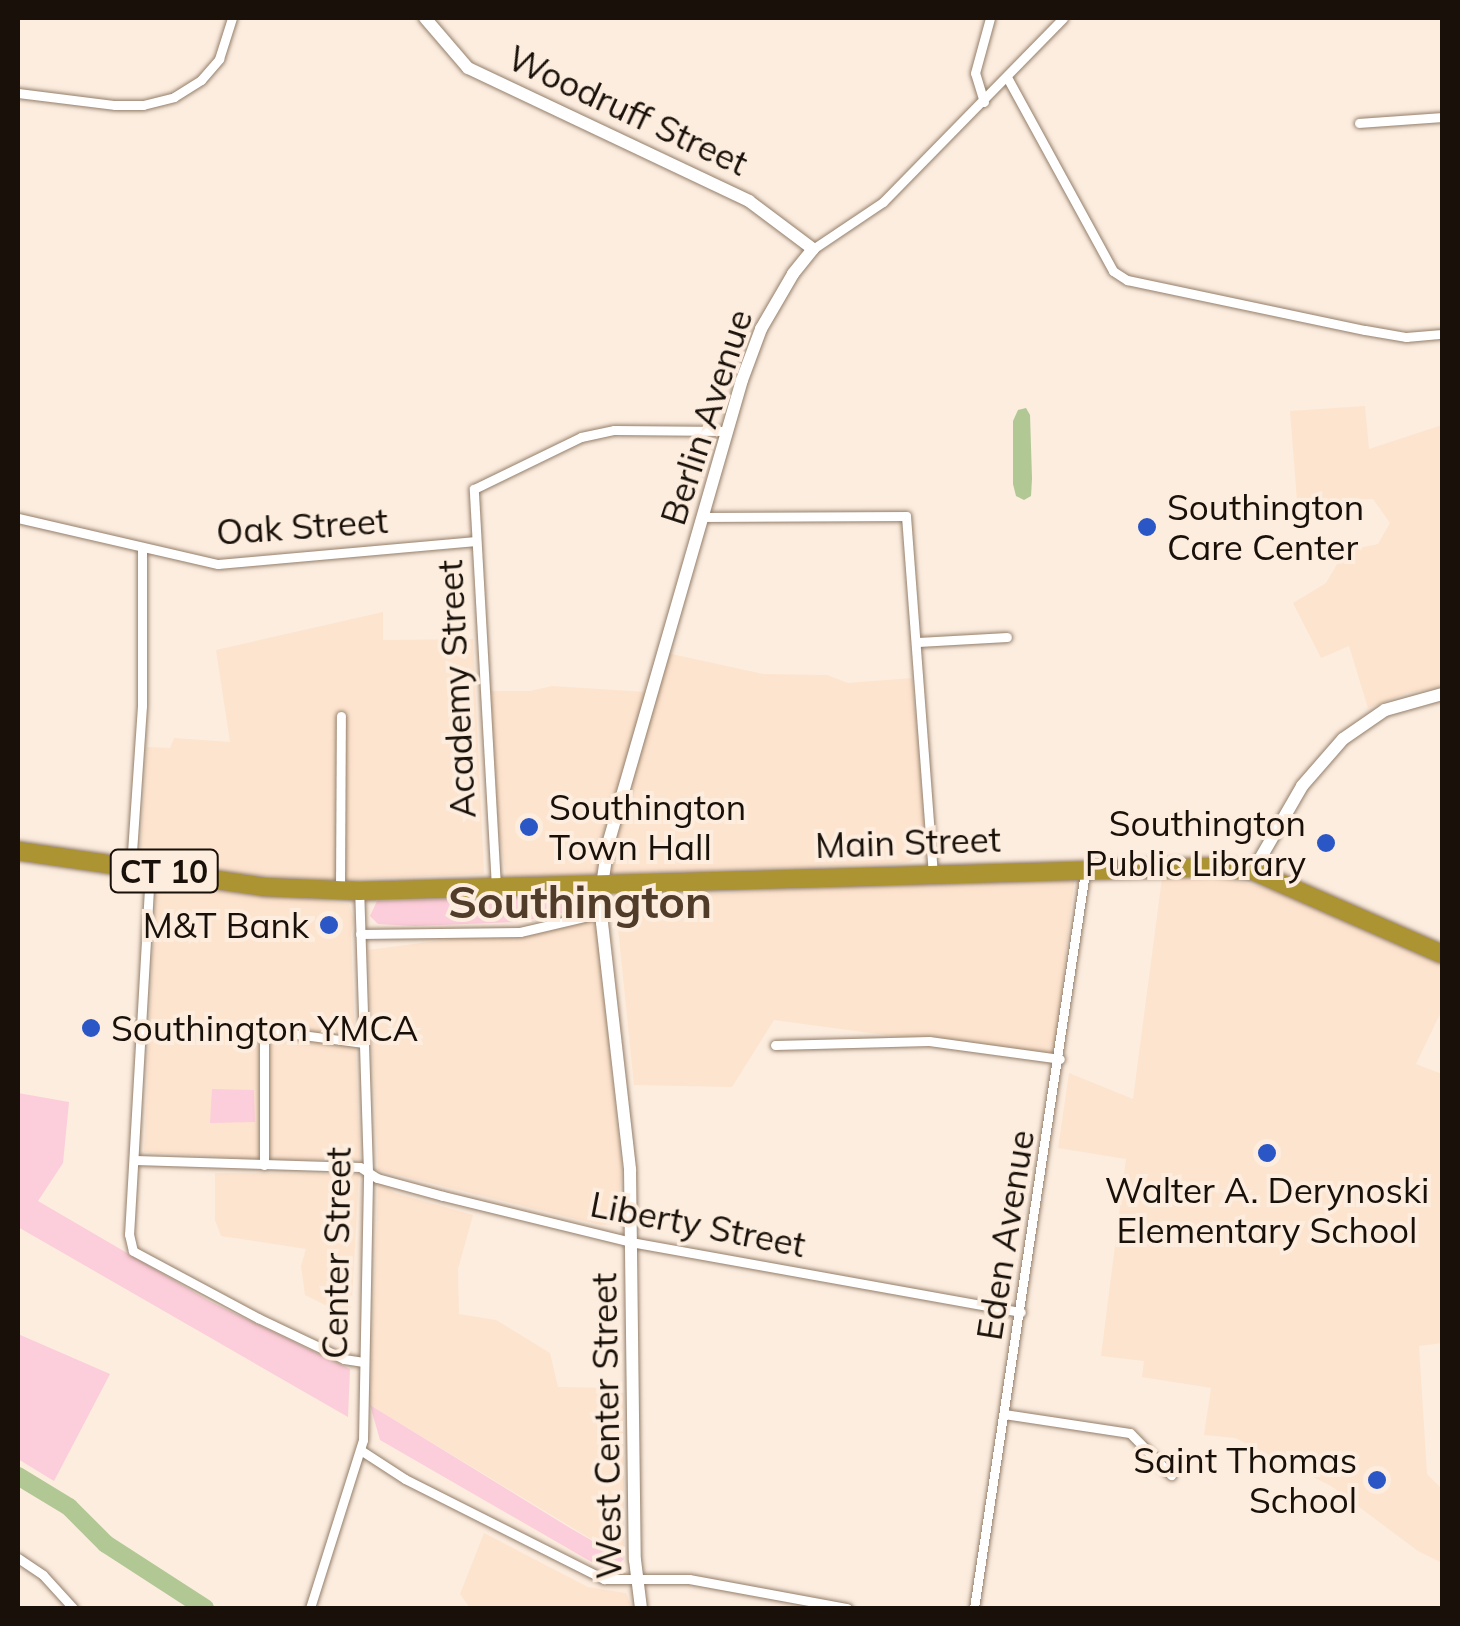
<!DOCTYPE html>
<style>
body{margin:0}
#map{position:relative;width:1460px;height:1626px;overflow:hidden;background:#fceddf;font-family:Mulish,sans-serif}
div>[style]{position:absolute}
.built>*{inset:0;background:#fde4ce}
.green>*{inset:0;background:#fccdda}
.water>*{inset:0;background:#b1c794}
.river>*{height:18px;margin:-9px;padding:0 9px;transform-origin:9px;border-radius:9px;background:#b1c794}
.roads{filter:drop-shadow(0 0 2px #947e6a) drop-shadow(0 0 2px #947e6a)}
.street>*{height:9px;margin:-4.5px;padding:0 4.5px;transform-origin:4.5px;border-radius:4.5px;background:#fff}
.secondary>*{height:12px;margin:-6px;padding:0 6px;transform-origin:6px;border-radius:6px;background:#fff}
.highway>*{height:18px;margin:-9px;padding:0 9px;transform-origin:9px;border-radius:9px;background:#ac9432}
.dots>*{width:28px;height:28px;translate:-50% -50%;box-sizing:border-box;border:5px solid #fceddf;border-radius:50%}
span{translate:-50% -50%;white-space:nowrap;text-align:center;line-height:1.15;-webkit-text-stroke:8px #fceddf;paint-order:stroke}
.shield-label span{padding:2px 8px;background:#fceddf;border:2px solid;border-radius:8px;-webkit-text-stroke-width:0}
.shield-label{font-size:32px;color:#191109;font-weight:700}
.street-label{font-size:35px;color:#191109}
.poi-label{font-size:35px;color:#191109}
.left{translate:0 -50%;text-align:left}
.right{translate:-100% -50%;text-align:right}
.district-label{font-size:45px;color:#503c29;font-weight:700}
.frame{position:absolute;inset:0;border:20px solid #191109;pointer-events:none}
</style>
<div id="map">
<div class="built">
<i style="clip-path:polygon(1365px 406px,1369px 449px,1442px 425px,1442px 687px,1408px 693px,1368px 708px,1349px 646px,1321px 658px,1293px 603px,1326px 583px,1339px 561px,1354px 549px,1378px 544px,1390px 523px,1373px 499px,1297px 501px,1290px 411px)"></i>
<i style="clip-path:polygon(383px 612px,383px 640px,473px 639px,484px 874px,328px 880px,240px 874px,140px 858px,147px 747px,170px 748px,174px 738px,230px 742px,216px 650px)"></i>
<i style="clip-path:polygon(658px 651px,763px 674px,827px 675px,848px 683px,912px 678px,927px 843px,922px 854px,910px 862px,895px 864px,506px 877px,498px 823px,491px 691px,530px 691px,552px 686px,646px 692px)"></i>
<i style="clip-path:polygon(1075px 874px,1054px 1058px,774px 1020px,732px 1087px,634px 1085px,615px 899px)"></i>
<i style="clip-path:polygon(1162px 878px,1223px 878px,1275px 890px,1442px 964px,1442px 1010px,1416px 1064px,1442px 1074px,1442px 1343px,1419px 1346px,1427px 1474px,1442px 1489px,1442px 1563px,1418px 1551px,1331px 1486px,1235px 1438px,1204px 1435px,1211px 1388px,1142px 1377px,1144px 1361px,1101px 1356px,1126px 1159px,1058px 1148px,1069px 1073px,1133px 1099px)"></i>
<i style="clip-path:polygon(156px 879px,349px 904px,354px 920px,351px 935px,360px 1159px,274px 1160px,144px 1152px)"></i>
<i style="clip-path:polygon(596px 920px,622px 1169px,616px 1224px,600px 1225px,378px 1170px,368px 950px)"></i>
<i style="clip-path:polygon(215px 1173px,359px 1174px,351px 1318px,305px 1295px,301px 1266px,306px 1249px,221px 1236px,215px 1220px)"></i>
<i style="clip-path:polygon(382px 1184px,395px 1193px,473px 1215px,458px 1269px,459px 1314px,496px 1320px,550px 1353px,558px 1387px,611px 1388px,611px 1393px,624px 1393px,624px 1559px,370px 1405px,378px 1186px)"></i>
<i style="clip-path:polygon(484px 1533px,588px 1587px,626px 1593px,632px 1608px,470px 1608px,460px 1594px)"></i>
</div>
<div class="green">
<i style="clip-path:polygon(579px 896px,584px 898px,582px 909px,518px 922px,415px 926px,378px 924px,370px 916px,377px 901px)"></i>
<i style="clip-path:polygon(212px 1089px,254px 1090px,255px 1122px,210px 1123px)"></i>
<i style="clip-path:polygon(18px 1093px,69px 1102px,63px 1163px,38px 1201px,211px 1302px,350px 1369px,348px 1417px,18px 1227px)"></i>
<i style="clip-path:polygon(18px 1334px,110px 1374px,54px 1481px,18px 1459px)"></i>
<i style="clip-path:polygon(370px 1405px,570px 1528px,624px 1559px,613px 1569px,602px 1568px,380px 1440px)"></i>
</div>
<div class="water">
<i style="clip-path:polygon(1026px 408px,1030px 415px,1032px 479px,1031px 496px,1024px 500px,1016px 496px,1013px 484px,1013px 421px,1018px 410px)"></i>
</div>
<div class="river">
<i style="left:18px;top:1476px;width:60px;rotate:31.3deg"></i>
<i style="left:69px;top:1507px;width:52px;rotate:45deg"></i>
<i style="left:106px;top:1544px;width:118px;rotate:32.9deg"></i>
</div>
<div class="roads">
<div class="street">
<i style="left:1008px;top:79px;width:219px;rotate:61.3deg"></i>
<i style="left:1113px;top:271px;width:17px;rotate:33deg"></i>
<i style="left:1127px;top:280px;width:243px;rotate:11.9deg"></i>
<i style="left:1365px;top:330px;width:42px;rotate:9.7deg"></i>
<i style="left:1406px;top:337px;width:36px;rotate:-5deg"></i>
<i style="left:18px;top:93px;width:98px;rotate:7.1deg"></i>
<i style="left:115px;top:105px;width:28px"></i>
<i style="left:143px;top:105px;width:32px;rotate:-14deg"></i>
<i style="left:174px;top:97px;width:32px;rotate:-32deg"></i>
<i style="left:201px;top:80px;width:28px;rotate:-49deg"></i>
<i style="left:219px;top:59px;width:43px;rotate:-72.4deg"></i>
<i style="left:984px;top:102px;width:30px;rotate:-107deg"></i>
<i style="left:975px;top:73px;width:57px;rotate:-74.7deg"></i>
<i style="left:1359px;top:123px;width:83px;rotate:-4.1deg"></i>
<i style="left:813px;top:249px;width:84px;rotate:-33.9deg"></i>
<i style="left:883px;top:202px;width:257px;rotate:-45.6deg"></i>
<i style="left:703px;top:517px;width:203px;rotate:-0.3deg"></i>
<i style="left:906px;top:516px;width:358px;rotate:85.7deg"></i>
<i style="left:18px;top:518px;width:205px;rotate:13deg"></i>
<i style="left:218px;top:564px;width:259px;rotate:-5.1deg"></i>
<i style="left:918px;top:642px;width:89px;rotate:-3.2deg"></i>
<i style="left:131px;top:867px;width:161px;rotate:-86.1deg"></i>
<i style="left:142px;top:706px;width:159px;rotate:-90deg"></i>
<i style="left:150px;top:871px;width:364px;rotate:93.3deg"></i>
<i style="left:129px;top:1234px;width:17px;rotate:77deg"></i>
<i style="left:133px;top:1251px;width:142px;rotate:28.2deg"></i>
<i style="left:258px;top:1318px;width:95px;rotate:25.5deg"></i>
<i style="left:344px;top:1359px;width:18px;rotate:9deg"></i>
<i style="left:496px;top:887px;width:399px;rotate:-93.2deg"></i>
<i style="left:474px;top:489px;width:119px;rotate:-25.9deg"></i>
<i style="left:581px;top:437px;width:34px;rotate:-12deg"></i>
<i style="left:614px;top:430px;width:113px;rotate:0.5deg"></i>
<i style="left:340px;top:890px;width:174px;rotate:-89.7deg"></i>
<i style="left:360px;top:934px;width:160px;rotate:-0.7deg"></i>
<i style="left:520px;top:932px;width:83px;rotate:-13.2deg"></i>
<i style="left:775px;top:1045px;width:154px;rotate:-1.5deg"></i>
<i style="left:929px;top:1041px;width:132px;rotate:7.8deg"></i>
<i style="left:135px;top:1160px;width:225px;rotate:1.8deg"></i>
<i style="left:360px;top:1167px;width:20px;rotate:33deg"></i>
<i style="left:377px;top:1178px;width:68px;rotate:15.3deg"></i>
<i style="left:443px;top:1196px;width:194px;rotate:13.7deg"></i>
<i style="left:631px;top:1242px;width:396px;rotate:10.2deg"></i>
<i style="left:264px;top:1165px;width:135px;rotate:-90deg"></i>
<i style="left:264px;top:1030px;width:100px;rotate:7.5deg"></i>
<i style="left:1004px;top:1414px;width:127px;rotate:8.6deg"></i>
<i style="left:1130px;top:1433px;width:59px;rotate:45.7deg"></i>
<i style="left:362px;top:1451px;width:51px;rotate:33.1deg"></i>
<i style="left:405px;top:1479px;width:223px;rotate:26.7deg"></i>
<i style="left:604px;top:1579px;width:85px"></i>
<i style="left:689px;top:1579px;width:161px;rotate:10.4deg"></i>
<i style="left:18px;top:1558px;width:30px;rotate:34deg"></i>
<i style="left:43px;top:1575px;width:45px;rotate:47.7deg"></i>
<i style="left:310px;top:1608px;width:176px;rotate:-72.5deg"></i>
<i style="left:363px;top:1440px;width:268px;rotate:-88.9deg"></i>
<i style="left:368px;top:1172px;width:281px;rotate:-91.8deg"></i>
<i style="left:974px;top:1608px;width:744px;rotate:-81.42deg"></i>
</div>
<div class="secondary">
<i style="left:425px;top:18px;width:66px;rotate:49.3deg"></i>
<i style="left:468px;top:68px;width:311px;rotate:25.3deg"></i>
<i style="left:749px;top:201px;width:80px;rotate:36.9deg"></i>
<i style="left:813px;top:249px;width:32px;rotate:129deg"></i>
<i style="left:793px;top:274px;width:64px;rotate:120.2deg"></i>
<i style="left:761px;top:329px;width:54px;rotate:110.4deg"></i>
<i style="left:742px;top:380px;width:484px;rotate:106.1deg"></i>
<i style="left:608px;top:845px;width:40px;rotate:98.5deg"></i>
<i style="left:602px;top:885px;width:38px;rotate:90deg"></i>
<i style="left:602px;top:923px;width:248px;rotate:83.5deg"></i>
<i style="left:630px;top:1169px;width:391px;rotate:89.3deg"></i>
<i style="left:635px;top:1560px;width:48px;rotate:82.9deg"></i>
<i style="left:1253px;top:871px;width:98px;rotate:-60deg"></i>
<i style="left:1302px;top:786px;width:62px;rotate:-48.9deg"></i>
<i style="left:1343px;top:739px;width:51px;rotate:-34.6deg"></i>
<i style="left:1385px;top:710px;width:59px;rotate:-15.7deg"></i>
</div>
<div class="highway">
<i style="left:18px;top:851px;width:249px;rotate:8.3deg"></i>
<i style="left:264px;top:887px;width:95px;rotate:2.4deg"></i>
<i style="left:359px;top:891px;width:855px;rotate:-1.61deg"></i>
<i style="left:1214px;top:867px;width:39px;rotate:6deg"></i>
<i style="left:1253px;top:871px;width:206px;rotate:23.7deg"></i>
</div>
</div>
<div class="dots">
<i style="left:1147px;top:527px;background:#2b56c5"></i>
<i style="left:529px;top:827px;background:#2b56c5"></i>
<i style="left:1326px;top:843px;background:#2b56c5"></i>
<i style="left:329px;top:925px;background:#2b56c5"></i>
<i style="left:91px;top:1028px;background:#2b56c5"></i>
<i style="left:1267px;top:1153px;background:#2b56c5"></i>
<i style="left:1377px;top:1480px;background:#2b56c5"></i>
</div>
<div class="shield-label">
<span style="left:164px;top:871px">CT 10</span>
</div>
<div class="street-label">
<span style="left:628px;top:110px;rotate:25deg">Woodruff Street</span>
<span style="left:706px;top:417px;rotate:-72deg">Berlin Avenue</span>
<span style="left:302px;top:526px;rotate:-4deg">Oak Street</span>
<span style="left:456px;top:689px;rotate:-93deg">Academy Street</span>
<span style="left:908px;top:842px;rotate:-2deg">Main Street</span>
<span style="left:698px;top:1224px;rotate:11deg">Liberty Street</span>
<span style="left:1005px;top:1235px;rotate:-81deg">Eden Avenue</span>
<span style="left:336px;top:1253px;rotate:-89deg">Center Street</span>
<span style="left:606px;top:1426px;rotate:-91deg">West Center Street</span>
</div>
<div class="poi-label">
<span class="left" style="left:1167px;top:527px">Southington<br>Care Center</span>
<span class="left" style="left:549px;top:827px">Southington<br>Town Hall</span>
<span class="right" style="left:1306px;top:843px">Southington<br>Public Library</span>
<span class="right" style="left:309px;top:925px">M&amp;T Bank</span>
<span class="left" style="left:111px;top:1028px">Southington YMCA</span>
<span style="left:1267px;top:1210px">Walter A. Derynoski<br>Elementary School</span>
<span class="right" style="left:1357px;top:1480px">Saint Thomas<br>School</span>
</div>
<div class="district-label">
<span style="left:580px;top:902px">Southington</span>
</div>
<div class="frame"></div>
</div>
